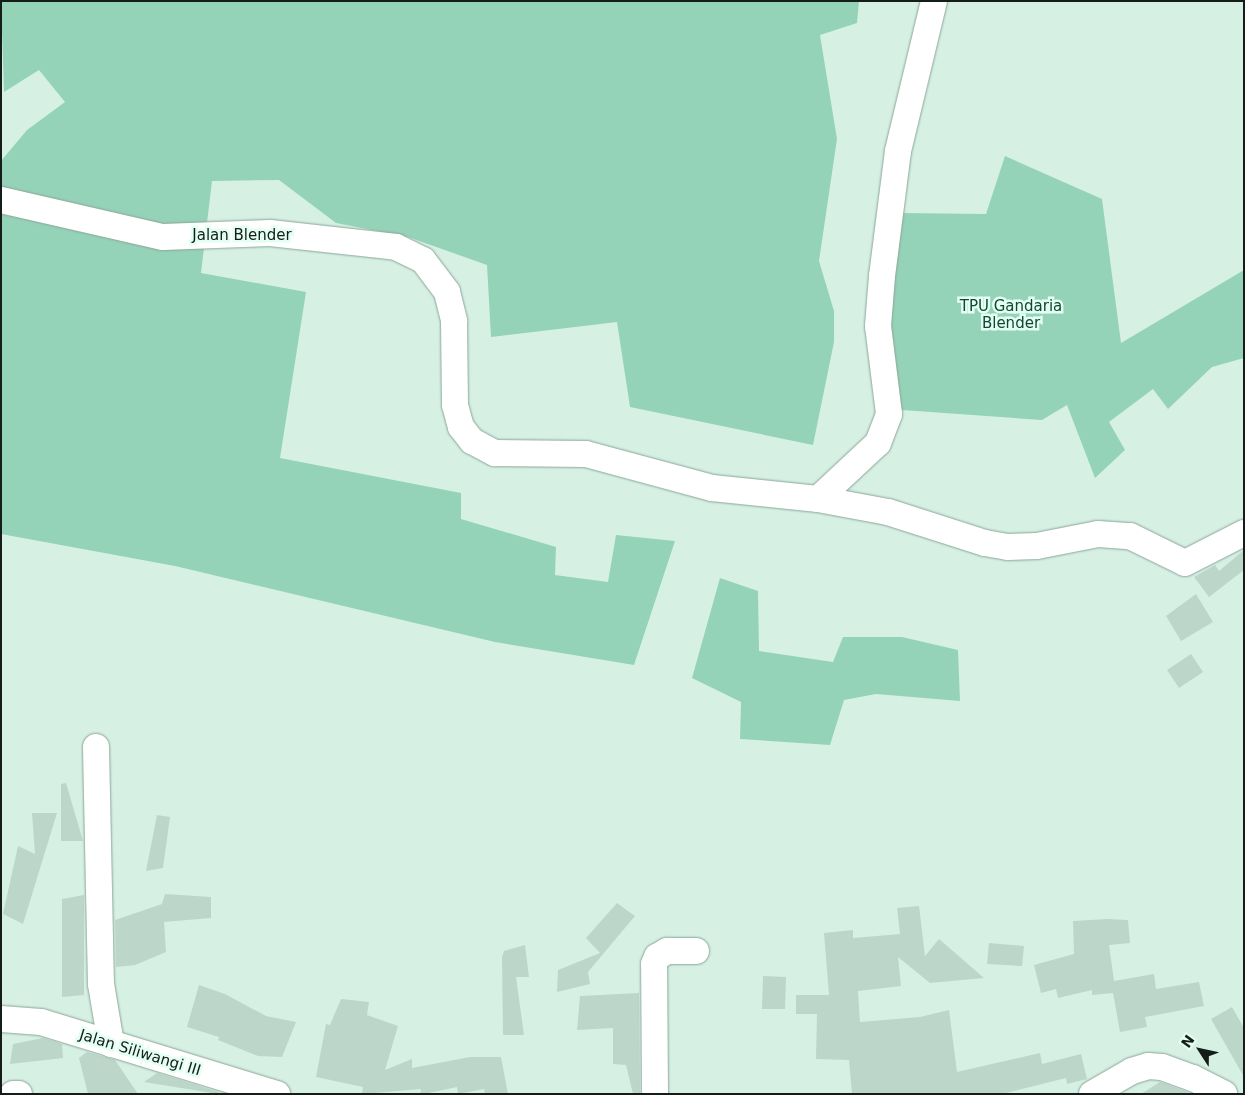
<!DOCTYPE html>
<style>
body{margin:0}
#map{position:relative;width:1245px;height:1095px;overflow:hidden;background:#d6f1e4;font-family:"DejaVu Sans",sans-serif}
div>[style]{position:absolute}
.green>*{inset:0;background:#95d3b8}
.building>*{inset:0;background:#bcd7ca}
.roads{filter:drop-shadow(0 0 1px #8ca599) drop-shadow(0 0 1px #8ca599)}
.minor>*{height:26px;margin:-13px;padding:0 13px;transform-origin:13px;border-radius:13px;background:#fff}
span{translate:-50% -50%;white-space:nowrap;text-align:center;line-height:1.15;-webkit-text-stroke:5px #e3fef2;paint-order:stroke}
.street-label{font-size:15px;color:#141d19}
.park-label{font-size:15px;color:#104734}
.frame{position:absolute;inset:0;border:2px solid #141d19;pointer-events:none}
.north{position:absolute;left:1175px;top:1025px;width:50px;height:50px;-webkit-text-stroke:4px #e3fef2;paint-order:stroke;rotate:305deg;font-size:14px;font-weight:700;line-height:20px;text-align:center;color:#141d19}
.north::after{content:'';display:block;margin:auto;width:18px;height:22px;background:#141d19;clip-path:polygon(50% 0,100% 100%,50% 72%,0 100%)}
</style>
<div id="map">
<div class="green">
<i style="clip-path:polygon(1px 1px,859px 1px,857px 23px,820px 35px,837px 139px,819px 261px,834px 311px,834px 342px,813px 445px,630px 407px,617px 322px,491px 337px,487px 265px,408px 237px,336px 223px,279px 180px,212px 181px,201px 273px,306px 292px,280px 458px,461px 493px,461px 519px,556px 547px,555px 575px,608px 582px,616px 535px,675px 541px,634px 665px,495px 642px,175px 566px,1px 534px,1px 161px,27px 130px,65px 102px,39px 70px,4px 92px)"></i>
<i style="clip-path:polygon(1005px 156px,1102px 199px,1121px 343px,1244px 270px,1244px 358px,1212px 367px,1168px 409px,1153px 389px,1109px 422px,1125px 450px,1095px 478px,1067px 405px,1042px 420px,902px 410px,887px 324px,900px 213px,986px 214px)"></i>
<i style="clip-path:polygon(720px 578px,758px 591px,759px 651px,833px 662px,843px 637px,902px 637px,958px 650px,960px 701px,876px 694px,844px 700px,830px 745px,740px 739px,741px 702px,692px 678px)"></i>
</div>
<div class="building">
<i style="clip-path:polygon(1244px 550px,1244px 570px,1209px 597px,1194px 577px,1215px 565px,1219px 571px)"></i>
<i style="clip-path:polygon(1196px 594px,1213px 622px,1181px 641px,1166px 616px)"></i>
<i style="clip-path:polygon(1191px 654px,1203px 672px,1179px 688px,1167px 670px)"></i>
<i style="clip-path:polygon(66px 783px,83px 841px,61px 841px,61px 784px)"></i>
<i style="clip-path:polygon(32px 813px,57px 813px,23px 924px,3px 914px,18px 846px,35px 854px)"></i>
<i style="clip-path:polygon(157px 815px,170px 817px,163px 868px,146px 871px)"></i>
<i style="clip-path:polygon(165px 894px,211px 897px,211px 918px,164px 922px,166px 952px,135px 965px,116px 967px,115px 920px,162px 904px)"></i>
<i style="clip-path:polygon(84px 895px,84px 995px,62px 997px,62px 899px)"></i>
<i style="clip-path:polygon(617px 903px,635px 916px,588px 972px,590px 984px,557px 992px,558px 970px,600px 953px,586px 938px)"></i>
<i style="clip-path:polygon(919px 906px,925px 956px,939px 939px,984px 978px,930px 983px,898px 957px,901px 986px,858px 991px,860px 1022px,920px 1017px,949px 1010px,957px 1072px,1040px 1053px,1042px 1064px,1081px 1054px,1087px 1079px,1067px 1084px,1066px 1078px,1002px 1094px,852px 1094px,849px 1060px,816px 1059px,817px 1014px,796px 1014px,796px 995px,829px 995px,824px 933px,853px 930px,853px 938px,900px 934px,897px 908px)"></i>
<i style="clip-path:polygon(1108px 919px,1128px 920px,1130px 943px,1109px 945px,1114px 981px,1154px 974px,1156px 989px,1199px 982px,1204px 1006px,1145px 1017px,1147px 1027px,1120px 1032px,1113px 993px,1092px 995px,1092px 990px,1058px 998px,1056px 989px,1041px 993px,1034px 965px,1074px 954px,1073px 921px)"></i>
<i style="clip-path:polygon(989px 943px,1024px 946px,1022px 966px,987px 964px)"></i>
<i style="clip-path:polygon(525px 945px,529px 977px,516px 977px,524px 1035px,503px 1035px,502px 957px,504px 951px)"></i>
<i style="clip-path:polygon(763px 976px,786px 977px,785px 1009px,762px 1009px)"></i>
<i style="clip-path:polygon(199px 985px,225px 994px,266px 1016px,296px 1022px,282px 1057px,258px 1056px,218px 1040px,219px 1037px,187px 1027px)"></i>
<i style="clip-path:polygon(639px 993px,640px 1094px,633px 1094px,626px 1065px,613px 1064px,613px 1028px,577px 1030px,580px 996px)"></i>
<i style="clip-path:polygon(341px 999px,369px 1002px,367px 1015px,398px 1026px,385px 1070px,412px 1059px,412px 1068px,470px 1057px,501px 1057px,508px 1094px,485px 1094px,484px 1089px,458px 1094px,457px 1087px,424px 1094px,420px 1094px,421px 1089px,362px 1094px,363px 1087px,316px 1077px,326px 1024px,330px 1025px)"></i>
<i style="clip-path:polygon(1232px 1007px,1244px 1028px,1244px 1077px,1211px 1019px)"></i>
<i style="clip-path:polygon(43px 1038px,62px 1044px,63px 1058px,10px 1064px,13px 1044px)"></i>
<i style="clip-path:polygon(87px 1052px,115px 1060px,138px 1094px,88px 1094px,79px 1058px)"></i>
<i style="clip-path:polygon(157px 1073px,218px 1092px,218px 1094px,144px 1082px)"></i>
<i style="clip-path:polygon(1160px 1082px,1187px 1092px,1188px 1094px,1141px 1094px)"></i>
</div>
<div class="roads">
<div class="minor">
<i style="left:1px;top:200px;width:166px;rotate:12.9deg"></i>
<i style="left:163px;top:237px;width:107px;rotate:-2.1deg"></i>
<i style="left:270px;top:233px;width:127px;rotate:6.3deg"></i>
<i style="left:396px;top:247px;width:30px;rotate:26deg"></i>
<i style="left:423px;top:260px;width:40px;rotate:53deg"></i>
<i style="left:447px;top:292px;width:30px;rotate:76deg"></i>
<i style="left:454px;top:321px;width:84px;rotate:89.3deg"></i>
<i style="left:455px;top:405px;width:23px;rotate:75deg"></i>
<i style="left:461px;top:427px;width:18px;rotate:52deg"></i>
<i style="left:472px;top:441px;width:26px;rotate:28deg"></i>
<i style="left:495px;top:453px;width:91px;rotate:0.6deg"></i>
<i style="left:586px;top:454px;width:131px;rotate:15.1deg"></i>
<i style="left:712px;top:488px;width:107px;rotate:5.9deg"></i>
<i style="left:818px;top:499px;width:71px;rotate:10.5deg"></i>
<i style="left:888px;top:512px;width:102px;rotate:17.7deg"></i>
<i style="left:985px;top:543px;width:23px;rotate:10deg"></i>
<i style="left:1008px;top:547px;width:29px;rotate:-2deg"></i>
<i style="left:1037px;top:546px;width:62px;rotate:-11.1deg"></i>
<i style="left:1098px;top:534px;width:32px;rotate:4deg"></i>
<i style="left:1130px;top:536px;width:61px;rotate:26.1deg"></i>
<i style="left:1185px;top:563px;width:66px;rotate:-27deg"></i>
<i style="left:818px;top:499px;width:82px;rotate:-43deg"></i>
<i style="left:878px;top:443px;width:31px;rotate:-69deg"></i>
<i style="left:889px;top:414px;width:89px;rotate:-97.1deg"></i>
<i style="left:878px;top:326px;width:50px;rotate:-85.4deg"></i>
<i style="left:882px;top:276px;width:126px;rotate:-82.7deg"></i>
<i style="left:898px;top:151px;width:154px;rotate:-76.5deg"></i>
<i style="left:96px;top:747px;width:237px;rotate:88.8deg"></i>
<i style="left:101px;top:984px;width:61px;rotate:80.5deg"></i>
<i style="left:1px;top:1019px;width:40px;rotate:4.3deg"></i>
<i style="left:41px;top:1022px;width:247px;rotate:17deg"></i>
<i style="left:13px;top:1094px;width:6px"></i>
<i style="left:655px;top:1094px;width:130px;rotate:-90.4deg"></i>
<i style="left:654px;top:964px;width:8px;rotate:-67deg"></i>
<i style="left:657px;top:957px;width:12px;rotate:-31deg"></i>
<i style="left:667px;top:951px;width:29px"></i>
<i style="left:1092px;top:1094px;width:46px;rotate:-29.9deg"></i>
<i style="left:1132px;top:1071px;width:17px;rotate:-17deg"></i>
<i style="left:1148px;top:1066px;width:14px;rotate:4deg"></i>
<i style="left:1162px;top:1067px;width:33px;rotate:20deg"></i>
<i style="left:1193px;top:1078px;width:35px;rotate:27deg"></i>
</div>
</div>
<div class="street-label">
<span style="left:242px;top:236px">Jalan Blender</span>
<span style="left:140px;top:1053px;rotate:17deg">Jalan Siliwangi III</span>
</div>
<div class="park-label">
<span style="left:1011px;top:315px">TPU Gandaria<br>Blender</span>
</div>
<div class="frame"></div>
<div class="north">N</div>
</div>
